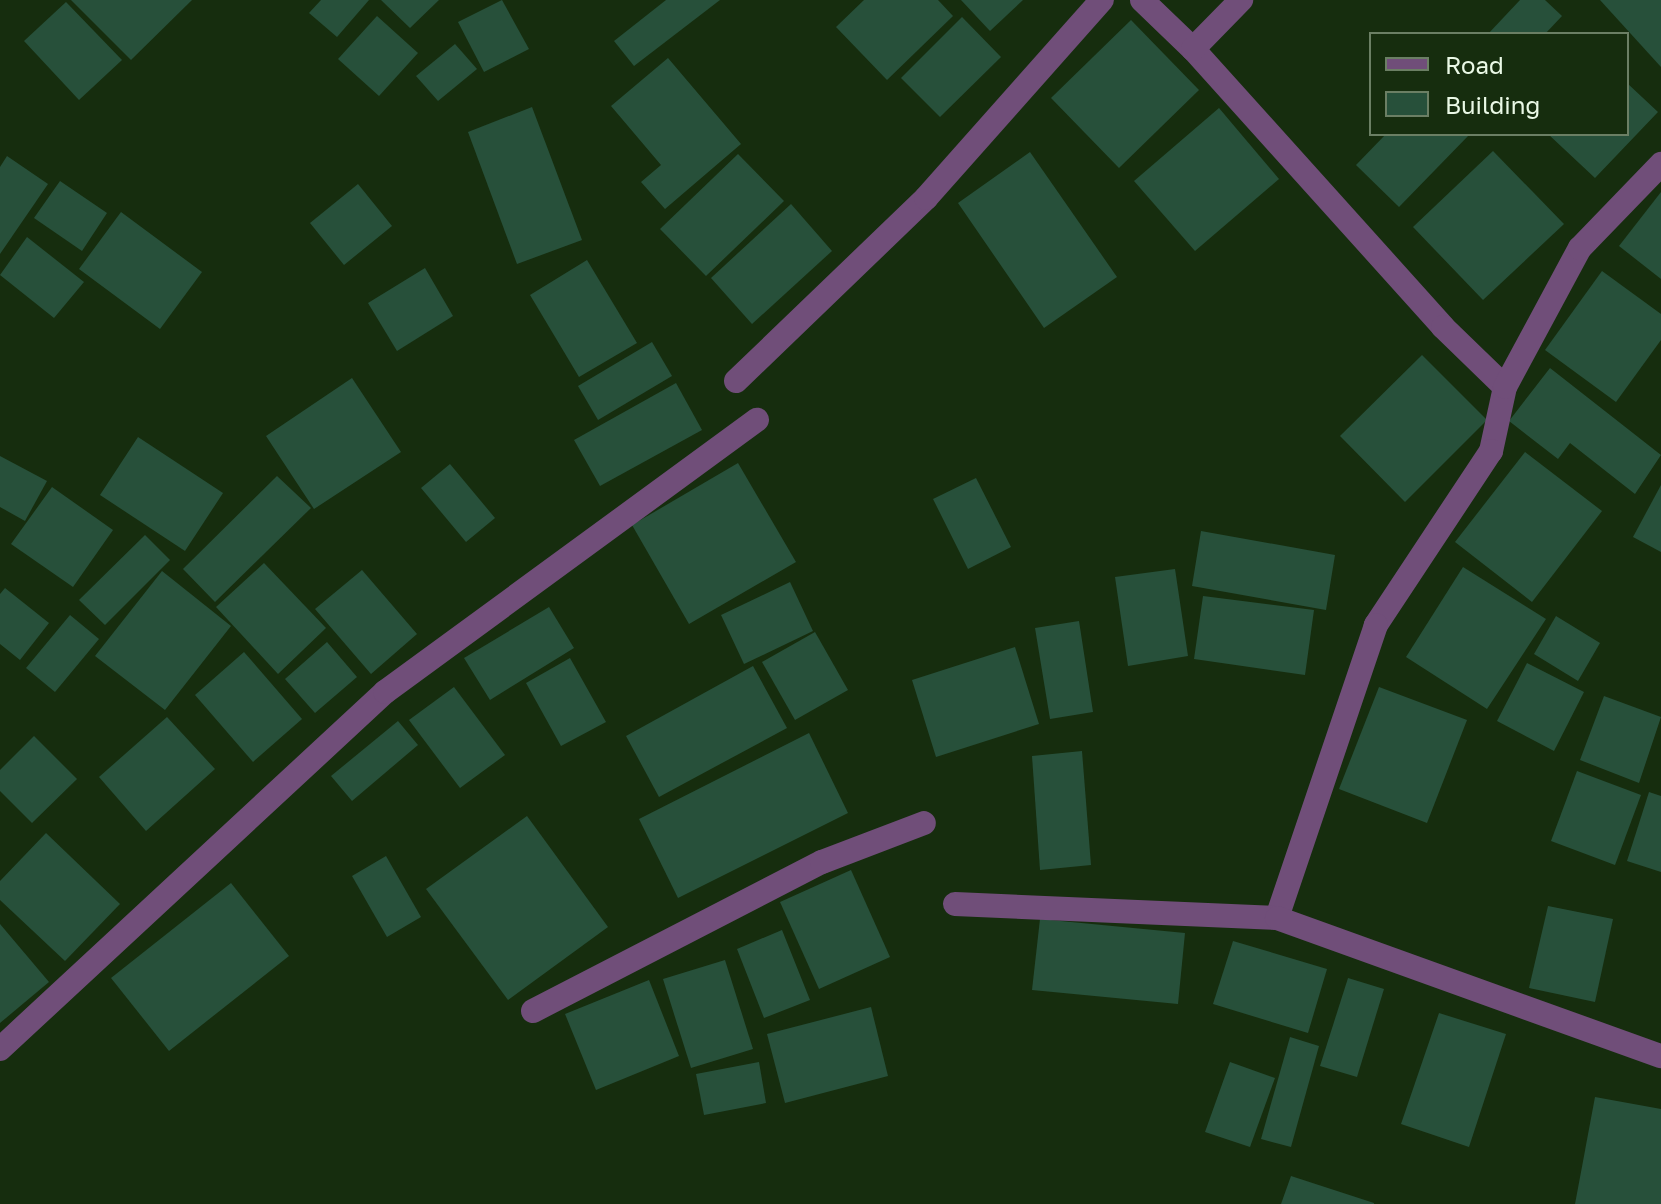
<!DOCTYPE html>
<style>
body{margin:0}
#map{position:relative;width:1661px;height:1204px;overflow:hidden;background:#162d0e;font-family:"Golos Text",sans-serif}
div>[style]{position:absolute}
.building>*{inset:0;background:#27503a}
.minor>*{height:24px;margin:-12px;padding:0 12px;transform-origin:12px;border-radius:12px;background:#704e79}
span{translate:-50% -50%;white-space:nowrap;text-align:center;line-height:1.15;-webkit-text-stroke:7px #162d0e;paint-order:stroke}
.legend{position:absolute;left:1369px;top:32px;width:260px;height:104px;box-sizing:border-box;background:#162d0e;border:2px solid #6b7f64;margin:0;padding:10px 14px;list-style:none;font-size:24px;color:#eaf9e6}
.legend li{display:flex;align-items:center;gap:16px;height:40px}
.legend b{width:40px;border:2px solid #6b7f64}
</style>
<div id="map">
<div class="building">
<i style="clip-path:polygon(71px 0,192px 0,131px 60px)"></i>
<i style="clip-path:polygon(321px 0,369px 0,337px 37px,309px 13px)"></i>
<i style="clip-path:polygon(381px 0,439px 0,410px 28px)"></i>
<i style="clip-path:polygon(502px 0,529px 49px,484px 72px,458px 22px)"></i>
<i style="clip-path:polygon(666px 0,720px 0,634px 66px,614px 41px)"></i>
<i style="clip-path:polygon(864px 0,938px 0,953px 16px,887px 80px,836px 27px)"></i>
<i style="clip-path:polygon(961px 0,1023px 0,990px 31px)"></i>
<i style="clip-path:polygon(1520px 0,1545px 0,1562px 16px,1545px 34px,1488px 34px)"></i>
<i style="clip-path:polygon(1600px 0,1661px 0,1661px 67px)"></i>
<i style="clip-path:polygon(66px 2px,122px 60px,79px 100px,24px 41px)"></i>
<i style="clip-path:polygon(377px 16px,418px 53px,379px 96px,338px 59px)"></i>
<i style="clip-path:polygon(962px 17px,1001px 57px,940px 117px,901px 78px)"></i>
<i style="clip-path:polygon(1131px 20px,1199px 90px,1119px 168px,1051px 98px)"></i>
<i style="clip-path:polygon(455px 44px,477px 69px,438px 101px,416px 76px)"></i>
<i style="clip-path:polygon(668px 58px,741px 144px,665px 209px,641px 182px,661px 165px,611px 106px)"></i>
<i style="clip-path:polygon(1627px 83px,1658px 112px,1595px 178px,1548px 134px,1627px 134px)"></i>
<i style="clip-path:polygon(532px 107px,582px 240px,517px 264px,468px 132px)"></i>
<i style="clip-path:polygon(1219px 108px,1279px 179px,1195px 251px,1134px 181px)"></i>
<i style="clip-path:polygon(1386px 134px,1470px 134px,1399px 207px,1356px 165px)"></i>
<i style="clip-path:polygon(1493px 151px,1564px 224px,1483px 300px,1413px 227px)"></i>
<i style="clip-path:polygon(1030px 152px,1117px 277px,1044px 328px,958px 203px)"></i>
<i style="clip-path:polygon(738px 154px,784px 201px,706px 276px,660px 229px)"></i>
<i style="clip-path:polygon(7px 156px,48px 184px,0 254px,0 167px)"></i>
<i style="clip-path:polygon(60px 181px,107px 213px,82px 251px,34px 218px)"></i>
<i style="clip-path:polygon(358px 184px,392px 226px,344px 265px,310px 223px)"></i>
<i style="clip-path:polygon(1661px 192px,1661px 279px,1619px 246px)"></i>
<i style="clip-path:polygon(791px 204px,832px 251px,752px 324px,711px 278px)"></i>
<i style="clip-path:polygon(121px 212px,202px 272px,160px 329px,79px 269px)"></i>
<i style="clip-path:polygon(27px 237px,84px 282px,54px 318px,0 275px)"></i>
<i style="clip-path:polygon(587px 260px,637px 343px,579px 377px,530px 295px)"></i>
<i style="clip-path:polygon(425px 268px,453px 316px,397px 351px,368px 303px)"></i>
<i style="clip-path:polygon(1602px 271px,1661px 314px,1661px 340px,1616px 402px,1545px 350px)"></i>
<i style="clip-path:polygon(652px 342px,672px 376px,598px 420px,578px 386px)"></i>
<i style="clip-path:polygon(1422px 355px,1487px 420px,1405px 502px,1340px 436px)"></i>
<i style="clip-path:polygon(1550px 368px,1661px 455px,1635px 494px,1570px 443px,1558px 459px,1509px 421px)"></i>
<i style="clip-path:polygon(352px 378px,401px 452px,314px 509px,266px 436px)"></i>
<i style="clip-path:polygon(676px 383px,702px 430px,600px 486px,574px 440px)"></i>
<i style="clip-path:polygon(138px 437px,223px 493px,185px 551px,100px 495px)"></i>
<i style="clip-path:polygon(1525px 452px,1602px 511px,1532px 602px,1455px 542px)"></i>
<i style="clip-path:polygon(0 456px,47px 481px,25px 521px,0 507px)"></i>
<i style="clip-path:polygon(738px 463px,796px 562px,689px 624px,632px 525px)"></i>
<i style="clip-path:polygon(450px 464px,495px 518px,466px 542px,421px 488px)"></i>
<i style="clip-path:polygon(277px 476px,311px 508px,215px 602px,183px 569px)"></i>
<i style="clip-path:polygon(976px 478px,1011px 547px,968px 569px,933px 499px)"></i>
<i style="clip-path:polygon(1661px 485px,1661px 552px,1633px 537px)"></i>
<i style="clip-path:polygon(52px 487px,113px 530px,73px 587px,11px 544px)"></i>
<i style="clip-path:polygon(1201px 531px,1335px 555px,1326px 610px,1192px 586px)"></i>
<i style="clip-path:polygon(145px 535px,170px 560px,105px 625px,79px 600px)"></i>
<i style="clip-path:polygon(264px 563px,326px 628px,278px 674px,216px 607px)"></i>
<i style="clip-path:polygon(1463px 567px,1546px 619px,1487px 709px,1406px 657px)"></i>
<i style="clip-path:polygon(1175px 569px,1188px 656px,1128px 666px,1115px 577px)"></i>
<i style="clip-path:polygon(362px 570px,417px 634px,371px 674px,315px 609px)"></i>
<i style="clip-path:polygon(162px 571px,231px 626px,165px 710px,95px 656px)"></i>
<i style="clip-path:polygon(790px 582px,813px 631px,744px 664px,721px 615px)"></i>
<i style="clip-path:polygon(5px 588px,49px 623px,20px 660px,0 644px,0 594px)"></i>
<i style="clip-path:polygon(1203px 596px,1314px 610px,1305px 675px,1194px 659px)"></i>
<i style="clip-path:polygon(549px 607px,574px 648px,490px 700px,464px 658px)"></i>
<i style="clip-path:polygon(70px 615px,99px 639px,55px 692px,26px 668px)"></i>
<i style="clip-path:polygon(1556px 616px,1600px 643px,1578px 681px,1534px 654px)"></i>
<i style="clip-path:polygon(1079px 621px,1093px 712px,1050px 719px,1035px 628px)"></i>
<i style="clip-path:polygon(815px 632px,848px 690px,795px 720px,762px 662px)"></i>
<i style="clip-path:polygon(327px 642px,357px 677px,315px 713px,285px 679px)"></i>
<i style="clip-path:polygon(1015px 647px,1039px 724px,936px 757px,912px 680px)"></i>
<i style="clip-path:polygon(244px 652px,302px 719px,253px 762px,195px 695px)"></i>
<i style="clip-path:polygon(570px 658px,606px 722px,561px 746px,526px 683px)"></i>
<i style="clip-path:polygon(1527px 663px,1584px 692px,1554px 751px,1497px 721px)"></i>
<i style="clip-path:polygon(753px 666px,787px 728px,659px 797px,626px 736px)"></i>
<i style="clip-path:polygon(454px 687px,505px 755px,460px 788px,409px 720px)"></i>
<i style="clip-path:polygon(1379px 687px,1467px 720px,1427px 823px,1339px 789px)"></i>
<i style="clip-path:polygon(1604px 696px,1661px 717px,1639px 783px,1580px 760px)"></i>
<i style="clip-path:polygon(167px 717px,215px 769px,146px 831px,99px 777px)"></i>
<i style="clip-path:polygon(398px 721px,418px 745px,352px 801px,331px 776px)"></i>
<i style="clip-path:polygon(809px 733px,848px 813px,678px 898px,639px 819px)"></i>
<i style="clip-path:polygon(34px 736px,77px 779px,32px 823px,0 791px,0 770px)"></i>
<i style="clip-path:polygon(1082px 751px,1091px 865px,1040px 870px,1032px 756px)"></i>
<i style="clip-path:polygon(1577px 771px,1641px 795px,1615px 865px,1551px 841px)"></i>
<i style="clip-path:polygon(1649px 792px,1661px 796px,1661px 872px,1627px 861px)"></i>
<i style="clip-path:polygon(527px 816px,608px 927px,508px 1000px,426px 889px)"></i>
<i style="clip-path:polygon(46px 833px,120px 904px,65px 961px,0 900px,0 881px)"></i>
<i style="clip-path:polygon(386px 856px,421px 917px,387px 937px,352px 876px)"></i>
<i style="clip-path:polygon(851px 870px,890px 957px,819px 989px,780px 902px)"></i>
<i style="clip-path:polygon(231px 883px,289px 956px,169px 1051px,111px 978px)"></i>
<i style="clip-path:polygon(1548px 906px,1613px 919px,1595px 1002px,1529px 988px)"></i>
<i style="clip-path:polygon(1040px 919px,1185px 933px,1178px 1004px,1032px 990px)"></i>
<i style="clip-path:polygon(0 924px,49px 982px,0 1023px)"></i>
<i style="clip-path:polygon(782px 930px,810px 1000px,764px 1018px,737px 949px)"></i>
<i style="clip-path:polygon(1233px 941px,1327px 969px,1308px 1033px,1213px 1004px)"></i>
<i style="clip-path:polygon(725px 960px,753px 1049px,691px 1068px,663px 979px)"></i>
<i style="clip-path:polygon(1348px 978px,1384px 989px,1357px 1077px,1320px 1066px)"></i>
<i style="clip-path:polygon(649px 980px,679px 1056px,596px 1090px,565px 1014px)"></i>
<i style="clip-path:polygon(871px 1007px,888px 1076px,785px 1103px,767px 1034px)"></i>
<i style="clip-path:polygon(1439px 1013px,1506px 1034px,1469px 1147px,1401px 1124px)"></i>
<i style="clip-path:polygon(1290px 1037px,1319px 1046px,1291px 1147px,1261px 1139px)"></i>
<i style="clip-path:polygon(759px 1062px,766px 1103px,704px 1115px,696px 1074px)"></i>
<i style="clip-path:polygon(1230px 1062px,1275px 1078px,1250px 1147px,1205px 1132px)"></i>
<i style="clip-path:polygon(1595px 1097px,1661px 1109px,1661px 1204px,1575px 1204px)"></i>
<i style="clip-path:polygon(1291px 1176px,1374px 1203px,1374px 1204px,1281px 1204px)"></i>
</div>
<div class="minor">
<i style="left:1142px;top:0;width:71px;rotate:43.9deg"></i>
<i style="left:1193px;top:49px;width:374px;rotate:48deg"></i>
<i style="left:1443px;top:327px;width:86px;rotate:44.1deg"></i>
<i style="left:1505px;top:387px;width:66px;rotate:102.3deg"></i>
<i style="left:1491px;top:451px;width:209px;rotate:123.5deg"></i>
<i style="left:1376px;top:625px;width:309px;rotate:108.7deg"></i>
<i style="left:1193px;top:49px;width:69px;rotate:-45.6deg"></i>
<i style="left:736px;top:381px;width:264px;rotate:-43.9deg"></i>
<i style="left:926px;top:198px;width:265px;rotate:-48.4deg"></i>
<i style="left:1505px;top:387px;width:158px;rotate:-61.7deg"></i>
<i style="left:1580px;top:248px;width:117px;rotate:-46deg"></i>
<i style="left:955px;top:904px;width:322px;rotate:2.5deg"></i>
<i style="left:1277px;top:918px;width:408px;rotate:19.8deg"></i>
<i style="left:533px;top:1011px;width:325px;rotate:-27.3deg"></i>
<i style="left:822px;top:862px;width:109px;rotate:-20.9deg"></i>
<i style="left:0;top:1049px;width:525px;rotate:-42.84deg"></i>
<i style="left:385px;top:692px;width:461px;rotate:-36.2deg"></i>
</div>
<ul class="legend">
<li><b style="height:10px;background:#704e79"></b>Road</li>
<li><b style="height:22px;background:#27503a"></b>Building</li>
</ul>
</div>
